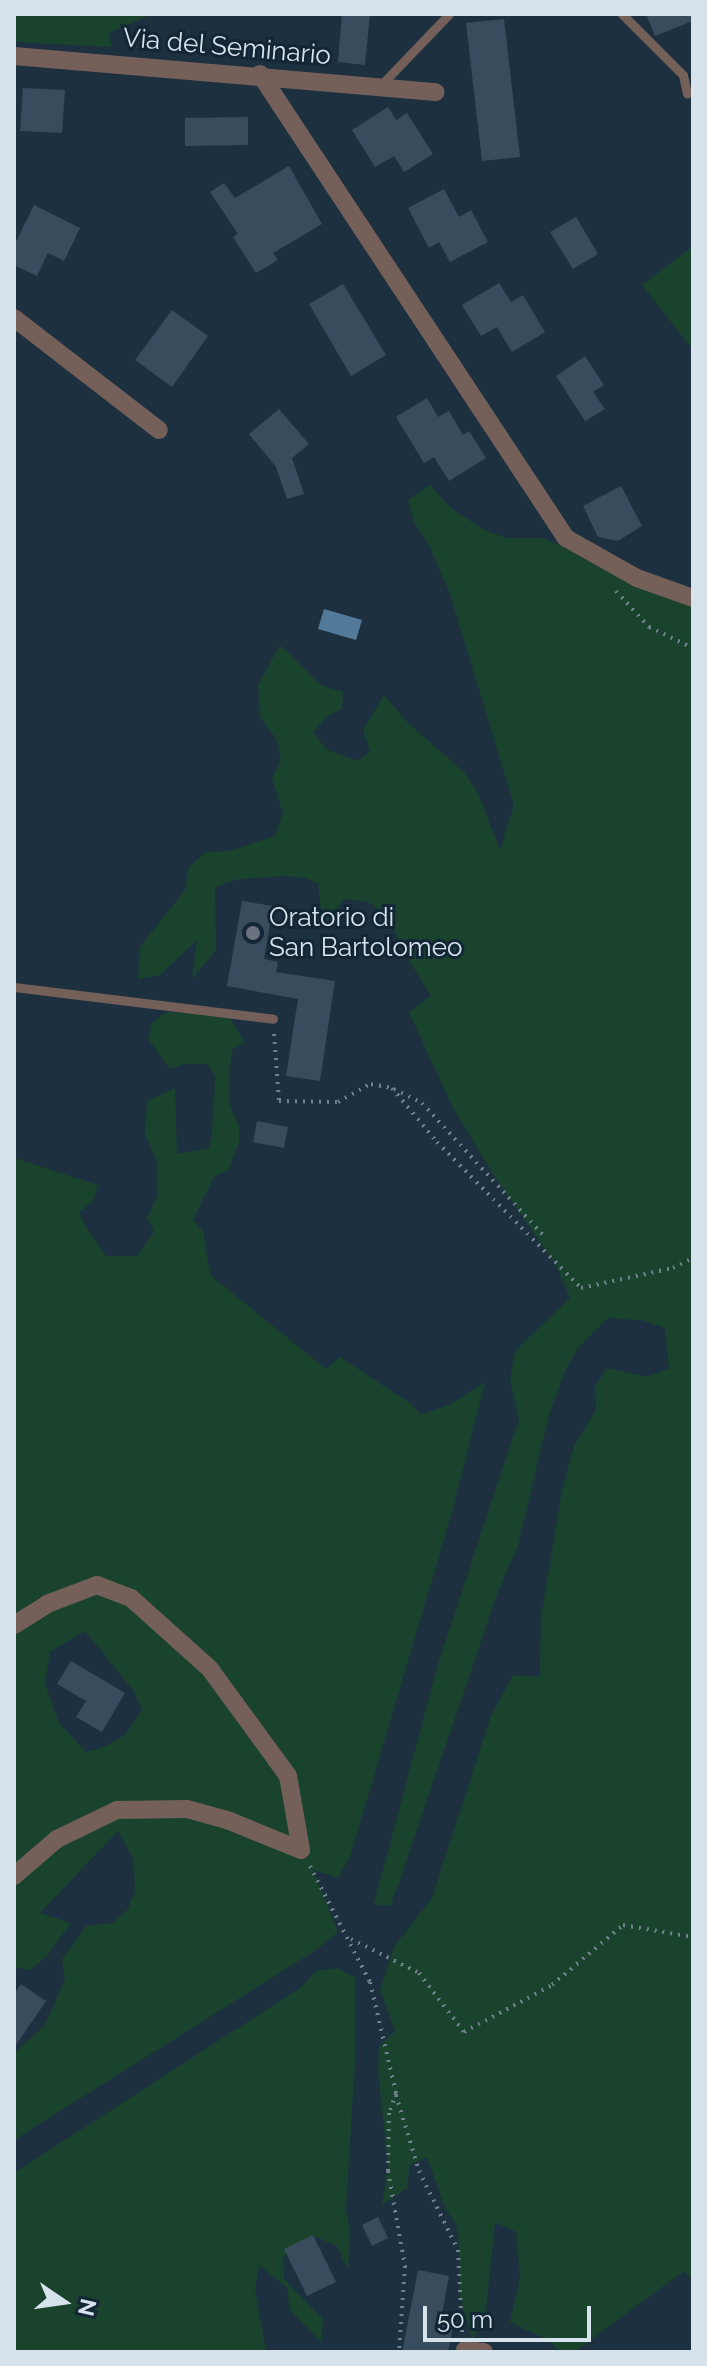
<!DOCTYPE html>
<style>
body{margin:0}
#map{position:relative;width:707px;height:2366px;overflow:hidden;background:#1d3040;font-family:Raleway,sans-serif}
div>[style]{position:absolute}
.green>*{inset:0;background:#19432d}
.water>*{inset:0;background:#537b99}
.building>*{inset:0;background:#384c5d}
.path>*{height:4px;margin-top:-2px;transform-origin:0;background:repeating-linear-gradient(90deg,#71818e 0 2px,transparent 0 8px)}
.lane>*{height:9px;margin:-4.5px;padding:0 4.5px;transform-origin:4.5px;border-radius:4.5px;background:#756059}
.street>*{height:18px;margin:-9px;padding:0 9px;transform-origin:9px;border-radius:9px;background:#756059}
.dots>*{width:22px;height:22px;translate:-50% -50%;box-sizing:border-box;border:4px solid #132636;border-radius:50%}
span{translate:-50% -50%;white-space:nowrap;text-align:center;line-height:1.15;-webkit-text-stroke:6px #132636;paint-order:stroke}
.street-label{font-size:26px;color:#d6e2ec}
.poi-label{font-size:26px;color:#d6e2ec}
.left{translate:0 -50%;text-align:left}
.frame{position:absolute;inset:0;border:16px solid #d6e2ec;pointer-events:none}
.north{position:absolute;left:24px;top:2262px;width:80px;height:80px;-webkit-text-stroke:6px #132636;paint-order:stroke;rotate:103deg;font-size:22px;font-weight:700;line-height:32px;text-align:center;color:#d6e2ec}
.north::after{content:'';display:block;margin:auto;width:28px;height:36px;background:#d6e2ec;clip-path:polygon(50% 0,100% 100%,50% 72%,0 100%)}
.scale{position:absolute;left:423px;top:2306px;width:168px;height:36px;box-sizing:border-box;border:4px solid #d6e2ec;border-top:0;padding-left:10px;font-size:24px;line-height:28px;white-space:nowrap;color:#d6e2ec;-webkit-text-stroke:6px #132636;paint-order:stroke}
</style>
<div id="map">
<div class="green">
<i style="clip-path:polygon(14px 14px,152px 14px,109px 33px,112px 47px,14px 42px)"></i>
<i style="clip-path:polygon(693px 246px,693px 350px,642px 285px)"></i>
<i style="clip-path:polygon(430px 485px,452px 509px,484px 530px,506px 538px,543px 538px,693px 605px,693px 2283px,684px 2271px,574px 2352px,560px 2352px,550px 2341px,510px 2322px,520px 2277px,516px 2232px,495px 2222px,485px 2319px,472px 2340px,460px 2297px,458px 2227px,445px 2208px,427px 2157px,410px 2165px,407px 2188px,382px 2205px,388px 2166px,378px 2070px,379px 2047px,395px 2031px,380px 1990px,394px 1947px,432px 1898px,491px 1716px,513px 1675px,540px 1677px,541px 1617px,562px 1490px,574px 1446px,596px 1410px,595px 1387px,607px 1368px,648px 1377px,669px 1368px,665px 1328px,642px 1320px,608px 1318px,578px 1348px,566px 1369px,549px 1415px,518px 1545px,498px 1592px,398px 1885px,390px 1906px,374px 1904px,438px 1664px,519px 1419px,510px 1380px,515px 1351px,570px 1298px,556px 1265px,494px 1176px,451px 1104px,409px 1012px,431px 996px,405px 954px,388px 916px,368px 902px,345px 899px,323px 925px,318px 884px,307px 878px,284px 876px,238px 879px,215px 887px,216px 950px,192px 979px,197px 940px,160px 975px,138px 979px,140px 947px,185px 890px,189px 867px,206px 852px,229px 851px,275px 836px,283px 813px,272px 778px,281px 760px,276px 738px,260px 717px,258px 685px,280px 645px,321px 685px,343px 692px,342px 709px,327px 716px,313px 733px,327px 750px,358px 761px,370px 751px,363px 730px,384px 695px,409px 724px,464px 772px,478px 793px,500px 850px,514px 805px,449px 591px,428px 543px,414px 522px,408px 500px)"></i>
<i style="clip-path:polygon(evenodd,166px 1012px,215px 1014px,230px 1019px,245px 1043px,232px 1050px,229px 1074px,230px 1106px,239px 1126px,239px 1142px,228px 1170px,214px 1177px,193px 1220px,203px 1231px,210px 1275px,326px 1369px,340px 1357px,411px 1404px,421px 1415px,451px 1404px,485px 1382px,452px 1512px,350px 1857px,338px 1878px,313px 1870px,338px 1932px,316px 1950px,14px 2140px,14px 2053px,45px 2025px,65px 1979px,62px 1959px,86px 1926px,113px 1923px,128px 1909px,135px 1890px,133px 1858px,118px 1831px,40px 1913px,71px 1923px,46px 1957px,30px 1970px,14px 1967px,14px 1158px,98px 1185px,93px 1201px,79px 1212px,85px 1226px,106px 1256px,137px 1256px,154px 1232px,147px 1218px,157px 1197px,157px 1162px,145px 1134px,147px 1101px,175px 1088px,177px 1154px,209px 1148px,212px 1132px,215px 1077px,208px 1064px,185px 1064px,170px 1069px,148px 1039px,152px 1023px,166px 1012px,85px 1631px,133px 1690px,142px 1710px,125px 1735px,106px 1746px,86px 1752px,59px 1723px,45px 1684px,50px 1652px,85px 1631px)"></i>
<i style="clip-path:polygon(337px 1968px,355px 1977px,355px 2060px,346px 2210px,350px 2233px,348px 2270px,337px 2246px,316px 2237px,283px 2257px,284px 2279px,323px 2319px,321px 2342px,290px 2310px,287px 2288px,259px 2265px,255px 2290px,266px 2352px,14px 2352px,14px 2173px,300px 1988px,316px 1971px)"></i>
</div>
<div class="water">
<i style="clip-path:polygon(324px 609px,362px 620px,356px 640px,318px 629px)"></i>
</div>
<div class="building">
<i style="clip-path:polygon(342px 14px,370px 14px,365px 65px,338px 62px)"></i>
<i style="clip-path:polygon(646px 14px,693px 14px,693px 21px,655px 36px)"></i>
<i style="clip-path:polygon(504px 19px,520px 157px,482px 161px,466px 23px)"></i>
<i style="clip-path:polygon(23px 88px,65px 90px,62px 133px,20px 131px)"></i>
<i style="clip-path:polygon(388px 107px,396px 120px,407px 113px,433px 154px,404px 172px,394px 156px,375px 167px,352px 130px)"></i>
<i style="clip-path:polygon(248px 117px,248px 145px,185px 146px,185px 118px)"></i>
<i style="clip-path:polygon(289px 166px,322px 224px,273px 253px,278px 260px,256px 273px,233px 237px,238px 234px,210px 192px,224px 183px,235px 198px)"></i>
<i style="clip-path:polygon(444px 189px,459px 217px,471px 210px,488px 242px,450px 262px,439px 242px,429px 248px,408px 208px)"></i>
<i style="clip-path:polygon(34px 205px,80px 228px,64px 261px,48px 253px,37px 276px,14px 265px,14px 246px)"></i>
<i style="clip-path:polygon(576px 217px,598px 254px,573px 269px,550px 232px)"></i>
<i style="clip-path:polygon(499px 283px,511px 302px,523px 295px,545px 332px,512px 352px,497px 327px,481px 336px,462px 305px)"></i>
<i style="clip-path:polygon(343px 284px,386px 355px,351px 376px,309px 304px)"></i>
<i style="clip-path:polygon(172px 310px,208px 336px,172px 387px,135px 360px)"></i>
<i style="clip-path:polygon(585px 356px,604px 385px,593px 392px,605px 409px,585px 421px,556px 376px)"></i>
<i style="clip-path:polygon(427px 398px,438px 417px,449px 411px,463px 435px,469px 431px,486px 458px,449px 481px,434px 457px,424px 463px,396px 417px)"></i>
<i style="clip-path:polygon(279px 409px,309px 444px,292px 458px,304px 494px,287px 499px,276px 467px,249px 434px)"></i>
<i style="clip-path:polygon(621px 486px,642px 526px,618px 541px,598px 537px,583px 506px)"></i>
<i style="clip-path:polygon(242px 901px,273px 906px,264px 959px,278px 962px,276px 972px,335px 981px,320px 1081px,286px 1076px,298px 999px,227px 986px)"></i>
<i style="clip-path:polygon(257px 1121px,288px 1127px,284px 1148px,253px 1142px)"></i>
<i style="clip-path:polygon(71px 1661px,125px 1693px,102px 1732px,76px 1717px,86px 1701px,57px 1684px)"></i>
<i style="clip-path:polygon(21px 1984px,46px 2001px,14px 2048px,14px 1994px)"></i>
<i style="clip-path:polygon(378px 2217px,388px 2238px,372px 2246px,362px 2225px)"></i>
<i style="clip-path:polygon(313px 2235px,336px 2282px,307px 2296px,284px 2249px)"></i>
<i style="clip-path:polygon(418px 2270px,449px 2276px,441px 2319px,454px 2322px,448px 2352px,402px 2352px)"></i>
</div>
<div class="path">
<i style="left:616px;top:591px;width:49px;rotate:47.5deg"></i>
<i style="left:649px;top:627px;width:49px;rotate:25.5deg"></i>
<i style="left:274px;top:1034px;width:67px;rotate:85.7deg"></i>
<i style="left:279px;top:1101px;width:59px;rotate:1deg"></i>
<i style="left:338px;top:1102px;width:38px;rotate:-29deg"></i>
<i style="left:371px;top:1084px;width:21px;rotate:11deg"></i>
<i style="left:392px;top:1088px;width:70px;rotate:50.2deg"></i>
<i style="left:437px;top:1142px;width:205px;rotate:45.4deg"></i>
<i style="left:581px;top:1288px;width:94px;rotate:-12.3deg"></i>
<i style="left:673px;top:1268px;width:22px;rotate:-27deg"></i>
<i style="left:394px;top:1089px;width:31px;rotate:27deg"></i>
<i style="left:422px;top:1103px;width:182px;rotate:47.5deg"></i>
<i style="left:310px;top:1866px;width:131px;rotate:62.7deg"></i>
<i style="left:370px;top:1982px;width:114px;rotate:76.8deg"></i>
<i style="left:396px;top:2093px;width:21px;rotate:109deg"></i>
<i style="left:389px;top:2113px;width:58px;rotate:91deg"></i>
<i style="left:388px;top:2171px;width:97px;rotate:79.9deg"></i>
<i style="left:405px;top:2266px;width:86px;rotate:94deg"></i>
<i style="left:351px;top:1939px;width:76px;rotate:26.6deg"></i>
<i style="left:419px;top:1973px;width:74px;rotate:52.7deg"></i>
<i style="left:464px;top:2032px;width:100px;rotate:-28.1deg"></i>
<i style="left:552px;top:1985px;width:93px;rotate:-40.2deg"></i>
<i style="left:623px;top:1925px;width:71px;rotate:9.7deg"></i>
<i style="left:396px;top:2095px;width:79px;rotate:73.2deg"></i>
<i style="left:419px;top:2171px;width:88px;rotate:63.7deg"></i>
<i style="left:458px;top:2250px;width:83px;rotate:87.2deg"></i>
</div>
<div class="lane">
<i style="left:622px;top:14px;width:86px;rotate:45deg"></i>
<i style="left:683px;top:75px;width:19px;rotate:78deg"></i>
<i style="left:379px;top:87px;width:101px;rotate:-46.2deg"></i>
<i style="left:14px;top:987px;width:261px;rotate:7deg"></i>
</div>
<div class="street">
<i style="left:14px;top:56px;width:423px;rotate:4.9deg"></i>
<i style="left:260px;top:74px;width:556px;rotate:56.6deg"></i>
<i style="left:566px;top:538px;width:81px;rotate:29.4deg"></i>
<i style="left:637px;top:578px;width:59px;rotate:19.7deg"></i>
<i style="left:14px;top:318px;width:183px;rotate:37.7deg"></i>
<i style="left:14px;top:1625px;width:39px;rotate:-32deg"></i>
<i style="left:47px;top:1604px;width:53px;rotate:-20.8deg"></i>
<i style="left:97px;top:1585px;width:36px;rotate:21deg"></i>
<i style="left:131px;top:1598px;width:106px;rotate:41.9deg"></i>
<i style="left:210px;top:1669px;width:132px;rotate:53.9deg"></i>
<i style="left:288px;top:1776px;width:75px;rotate:80deg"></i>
<i style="left:301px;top:1850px;width:80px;rotate:-157.9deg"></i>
<i style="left:227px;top:1820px;width:41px;rotate:-164.6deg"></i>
<i style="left:187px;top:1809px;width:70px;rotate:179.2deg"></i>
<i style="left:117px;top:1810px;width:67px;rotate:154.2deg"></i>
<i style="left:57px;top:1839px;width:57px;rotate:139.3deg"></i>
<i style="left:465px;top:2350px;width:19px;rotate:6deg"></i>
</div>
<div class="dots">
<i style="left:253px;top:933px;background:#6b7280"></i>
</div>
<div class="street-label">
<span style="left:227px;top:47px;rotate:5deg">Via del Seminario</span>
</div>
<div class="poi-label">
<span class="left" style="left:269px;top:933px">Oratorio di<br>San Bartolomeo</span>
</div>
<div class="frame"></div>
<div class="north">N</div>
<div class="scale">50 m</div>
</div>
